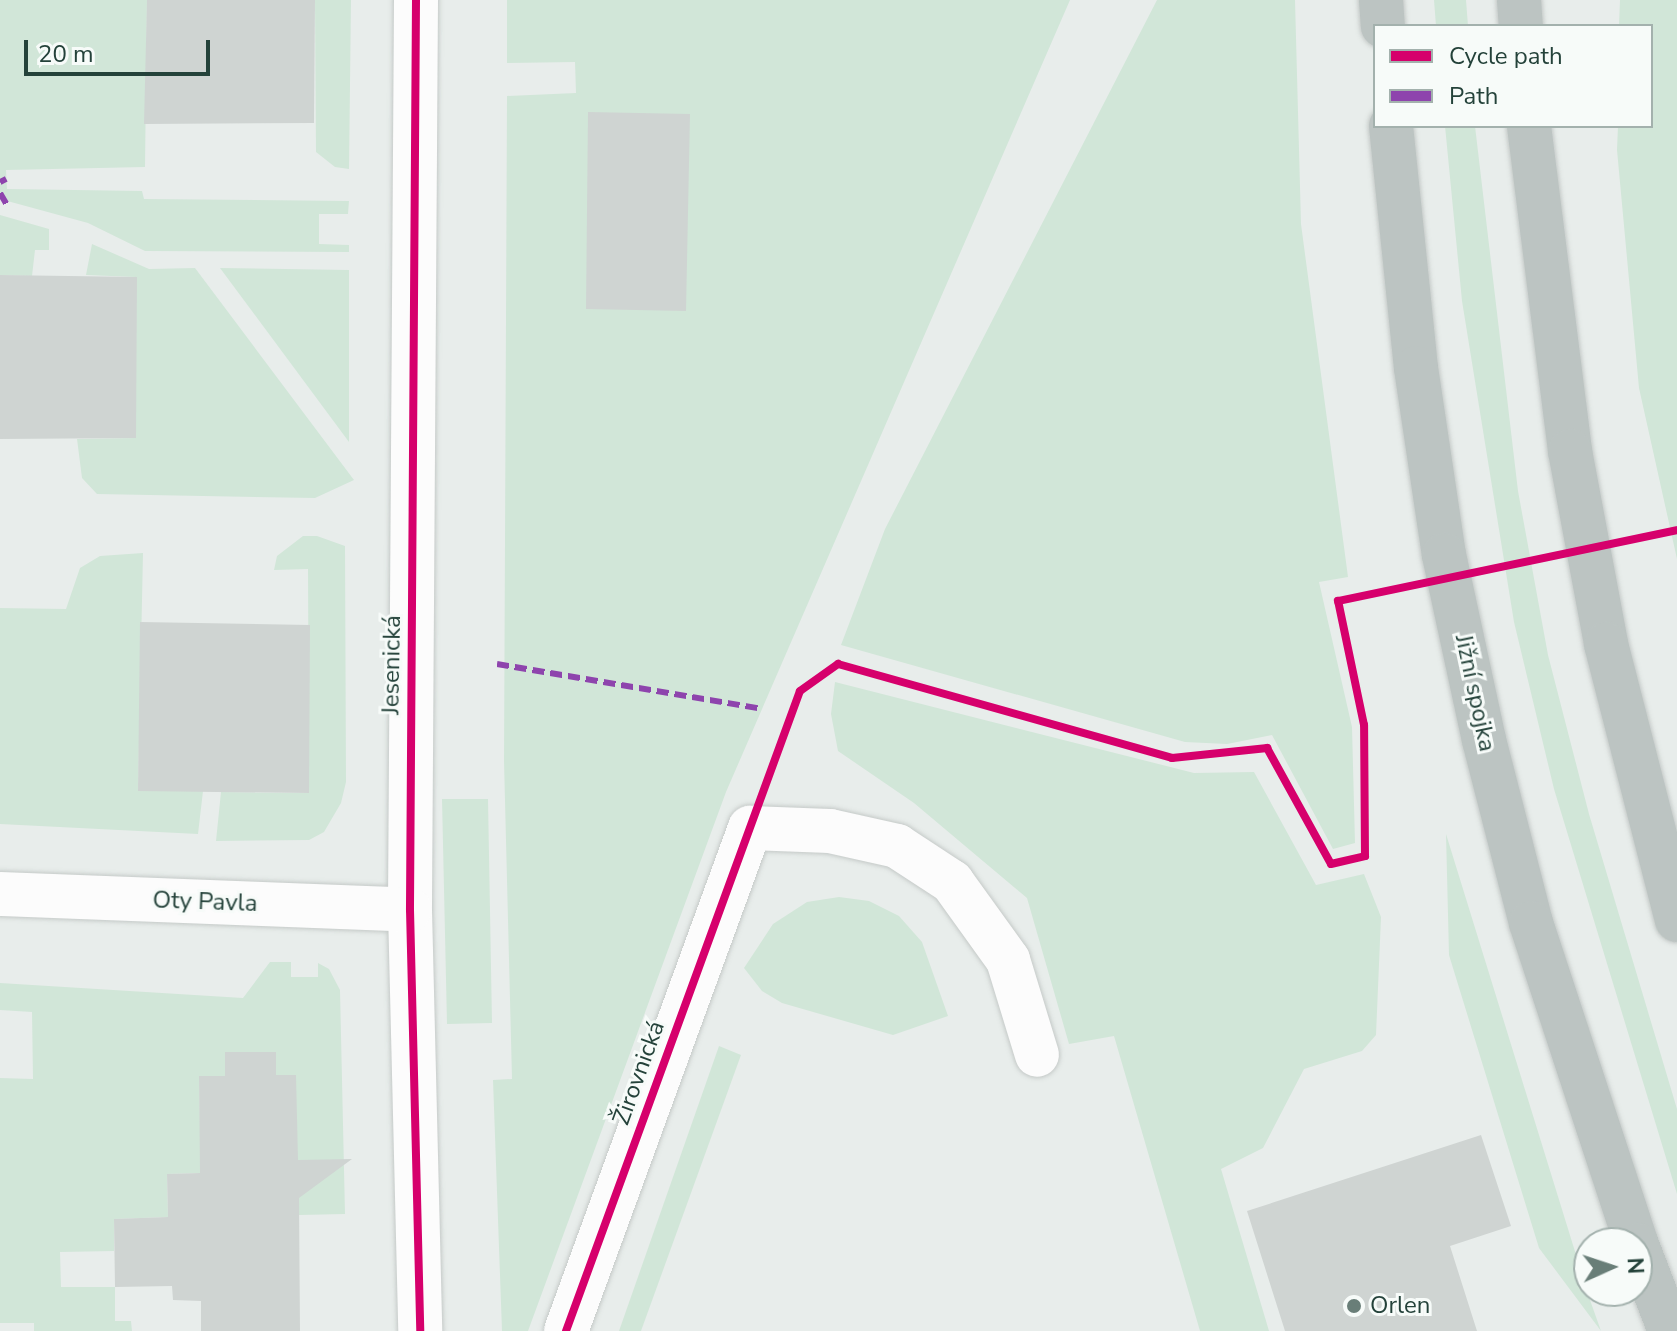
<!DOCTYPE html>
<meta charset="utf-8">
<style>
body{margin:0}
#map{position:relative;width:1677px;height:1331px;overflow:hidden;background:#e8edeb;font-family:"Nunito Sans",sans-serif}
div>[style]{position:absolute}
.green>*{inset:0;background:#d1e6d8}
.building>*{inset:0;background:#cfd4d2}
.roads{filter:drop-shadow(0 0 2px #c5cac8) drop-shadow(0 0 2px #c5cac8)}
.street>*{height:44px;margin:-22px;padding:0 22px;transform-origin:22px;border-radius:22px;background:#fcfcfc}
.highway>*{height:44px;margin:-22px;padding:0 22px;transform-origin:22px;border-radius:22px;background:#bcc4c2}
.quiet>*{height:6px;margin-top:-3px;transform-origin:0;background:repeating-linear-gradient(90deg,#8e44ad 0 12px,transparent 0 18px)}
.cycleway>*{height:8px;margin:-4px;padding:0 4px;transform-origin:4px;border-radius:4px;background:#d6006c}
.dots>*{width:22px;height:22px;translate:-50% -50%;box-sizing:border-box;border:4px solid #f7fbf9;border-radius:50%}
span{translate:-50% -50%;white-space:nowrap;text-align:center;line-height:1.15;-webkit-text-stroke:6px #f7fbf9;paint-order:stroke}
.street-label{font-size:24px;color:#24423a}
.poi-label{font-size:24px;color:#24423a}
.left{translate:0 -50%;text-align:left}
.legend{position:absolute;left:1373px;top:24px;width:280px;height:104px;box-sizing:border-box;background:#f7fbf9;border:2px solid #a3b1ad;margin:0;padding:10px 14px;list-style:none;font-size:24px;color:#24423a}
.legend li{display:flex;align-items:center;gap:16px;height:40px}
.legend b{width:40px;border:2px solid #a3b1ad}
.north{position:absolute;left:1573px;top:1227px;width:80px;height:80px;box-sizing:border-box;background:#f7fbf9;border:2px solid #a3b1ad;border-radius:50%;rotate:87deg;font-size:22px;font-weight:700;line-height:32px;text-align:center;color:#24423a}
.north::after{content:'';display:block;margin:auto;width:28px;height:36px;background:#697e78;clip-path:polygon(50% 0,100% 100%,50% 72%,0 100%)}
.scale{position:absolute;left:24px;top:40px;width:186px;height:36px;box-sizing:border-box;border:4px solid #24423a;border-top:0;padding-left:10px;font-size:24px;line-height:28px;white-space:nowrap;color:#24423a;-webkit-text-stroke:6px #f7fbf9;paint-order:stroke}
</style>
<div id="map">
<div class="green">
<i style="clip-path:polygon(0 0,147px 0,145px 167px,6px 170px,7px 189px,142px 191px,144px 199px,349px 201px,348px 214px,319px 214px,319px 244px,349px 245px,349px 252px,145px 251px,88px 223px,0 199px)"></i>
<i style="clip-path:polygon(315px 0,351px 0,349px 169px,335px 167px,316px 152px)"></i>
<i style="clip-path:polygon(507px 0,1070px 0,726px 792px,528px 1331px,502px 1331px,493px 1080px,512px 1079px,504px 761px,507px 96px,576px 93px,575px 62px,507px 63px)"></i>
<i style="clip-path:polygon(1157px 0,1295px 0,1301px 224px,1348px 577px,1319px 582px,1352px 727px,1355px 843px,1333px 849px,1272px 735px,1227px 744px,1185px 742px,841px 645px,885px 529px)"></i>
<i style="clip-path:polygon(1434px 0,1466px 0,1468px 26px,1436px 26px)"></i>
<i style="clip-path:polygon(1620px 0,1677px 0,1677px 559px,1639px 388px,1617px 150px,1618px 126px,1651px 126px,1651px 26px,1619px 26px)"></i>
<i style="clip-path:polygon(1445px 126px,1475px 126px,1518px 491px,1548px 655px,1589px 814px,1677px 1109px,1677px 1194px,1554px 789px,1514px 622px,1462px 301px)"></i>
<i style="clip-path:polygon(0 215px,49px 229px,49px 250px,35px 250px,32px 276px,0 275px)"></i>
<i style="clip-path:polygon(92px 244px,149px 269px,195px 268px,354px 480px,315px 498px,97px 494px,82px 478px,77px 439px,136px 438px,136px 277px,86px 275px)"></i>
<i style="clip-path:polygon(220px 268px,349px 270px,349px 442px)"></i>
<i style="clip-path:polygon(303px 536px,317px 536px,345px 546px,346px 782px,341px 803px,324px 832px,309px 840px,216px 841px,221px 792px,309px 793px,308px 569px,274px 570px,277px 556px)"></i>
<i style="clip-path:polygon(143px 553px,138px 790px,203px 791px,198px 834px,0 824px,0 608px,66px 609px,80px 568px,100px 556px)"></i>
<i style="clip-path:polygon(835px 682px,1194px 773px,1254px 772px,1316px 885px,1364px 874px,1381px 917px,1376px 1035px,1362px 1051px,1304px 1069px,1263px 1148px,1221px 1169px,1269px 1331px,1200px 1331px,1114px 1036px,1069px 1044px,1027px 898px,914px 803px,838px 751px,831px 714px)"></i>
<i style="clip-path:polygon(442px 799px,488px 799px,492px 1023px,447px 1024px)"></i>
<i style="clip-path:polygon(1446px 834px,1590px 1300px,1601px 1331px,1539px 1248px,1449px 955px)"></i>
<i style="clip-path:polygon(839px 897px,869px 901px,899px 916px,922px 942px,948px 1016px,893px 1035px,782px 1003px,762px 991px,744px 968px,773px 924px,807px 902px)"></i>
<i style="clip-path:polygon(270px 962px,291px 962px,291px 977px,318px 977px,318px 963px,329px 969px,340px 990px,345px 1214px,299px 1215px,298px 1183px,323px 1160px,297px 1160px,276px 1075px,276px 1052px,226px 1052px,225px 1076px,199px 1076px,201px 1173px,167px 1174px,168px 1217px,114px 1219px,114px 1251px,60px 1252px,61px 1287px,115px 1287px,115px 1321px,131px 1321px,132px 1331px,34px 1331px,34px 1323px,0 1323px,0 1078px,33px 1079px,32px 1012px,0 1010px,0 983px,243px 998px)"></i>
<i style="clip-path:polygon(719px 1046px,741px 1055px,641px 1331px,619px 1331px)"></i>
</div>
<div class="building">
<i style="clip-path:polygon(147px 0,315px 0,314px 123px,144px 124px)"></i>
<i style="clip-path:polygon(588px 112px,690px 114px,686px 311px,586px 309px)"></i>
<i style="clip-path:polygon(0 275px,137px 277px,136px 438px,0 439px)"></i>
<i style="clip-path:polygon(140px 622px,310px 625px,309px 793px,138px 791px)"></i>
<i style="clip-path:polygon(225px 1052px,276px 1052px,276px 1075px,296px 1075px,298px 1160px,352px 1159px,299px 1198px,300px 1331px,201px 1331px,201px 1301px,173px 1300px,172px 1286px,115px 1287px,114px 1219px,168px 1217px,167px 1174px,200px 1173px,199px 1076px,225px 1076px)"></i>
<i style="clip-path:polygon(1481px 1135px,1511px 1226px,1450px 1246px,1477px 1331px,1285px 1331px,1247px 1211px)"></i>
</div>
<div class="roads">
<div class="street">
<i style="left:416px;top:0;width:910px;rotate:90.38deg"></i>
<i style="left:410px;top:910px;width:421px;rotate:88.6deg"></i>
<i style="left:0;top:894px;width:410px;rotate:2.2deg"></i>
<i style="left:566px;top:1331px;width:536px;rotate:-69.91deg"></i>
<i style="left:750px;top:828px;width:80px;rotate:2.1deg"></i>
<i style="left:830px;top:831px;width:69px;rotate:12.6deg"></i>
<i style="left:897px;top:846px;width:66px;rotate:33.2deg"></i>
<i style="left:952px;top:882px;width:96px;rotate:54.3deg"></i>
<i style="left:1008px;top:960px;width:99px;rotate:73deg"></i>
</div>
<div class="highway">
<i style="left:1381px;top:0;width:26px;rotate:86deg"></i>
<i style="left:1519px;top:0;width:26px;rotate:86deg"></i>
<i style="left:1391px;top:126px;width:243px;rotate:84.1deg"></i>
<i style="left:1416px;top:368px;width:189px;rotate:81.5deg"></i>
<i style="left:1444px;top:555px;width:189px;rotate:77.8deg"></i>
<i style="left:1484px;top:740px;width:189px;rotate:75.6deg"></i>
<i style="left:1531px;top:923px;width:337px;rotate:71.8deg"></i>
<i style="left:1529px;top:126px;width:328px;rotate:82.8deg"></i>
<i style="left:1570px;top:451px;width:196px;rotate:79.4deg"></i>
<i style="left:1606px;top:644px;width:285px;rotate:75.6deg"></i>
<i style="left:1637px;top:1245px;width:92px;rotate:69deg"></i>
</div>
</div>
<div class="quiet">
<i style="left:0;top:182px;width:7px;rotate:-27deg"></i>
<i style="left:0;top:193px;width:14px;rotate:60deg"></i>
<i style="left:497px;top:664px;width:269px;rotate:9.6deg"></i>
</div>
<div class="cycleway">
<i style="left:416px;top:0;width:910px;rotate:90.38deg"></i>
<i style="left:410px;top:910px;width:421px;rotate:88.6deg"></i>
<i style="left:566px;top:1331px;width:681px;rotate:-69.92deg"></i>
<i style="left:800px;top:691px;width:47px;rotate:-35.4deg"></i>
<i style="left:838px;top:664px;width:347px;rotate:15.7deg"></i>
<i style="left:1172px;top:758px;width:96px;rotate:-6deg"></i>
<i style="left:1267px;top:748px;width:132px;rotate:61.1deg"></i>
<i style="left:1331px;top:864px;width:35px;rotate:-13deg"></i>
<i style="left:1365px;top:856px;width:131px;rotate:-90.4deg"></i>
<i style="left:1364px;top:725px;width:127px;rotate:-101.8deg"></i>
<i style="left:1338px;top:601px;width:346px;rotate:-11.8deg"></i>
</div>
<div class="dots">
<i style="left:1354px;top:1306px;background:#697e78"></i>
</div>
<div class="street-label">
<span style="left:392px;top:665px;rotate:-89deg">Jesenická</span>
<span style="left:1475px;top:693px;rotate:78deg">Jižní spojka</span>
<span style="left:205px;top:902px;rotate:2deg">Oty Pavla</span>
<span style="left:639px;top:1073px;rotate:-70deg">Žirovnická</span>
</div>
<div class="poi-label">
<span class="left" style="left:1370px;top:1306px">Orlen</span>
</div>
<ul class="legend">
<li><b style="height:10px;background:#d6006c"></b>Cycle path</li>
<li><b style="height:10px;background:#8e44ad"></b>Path</li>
</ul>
<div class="north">N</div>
<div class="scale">20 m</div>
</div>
